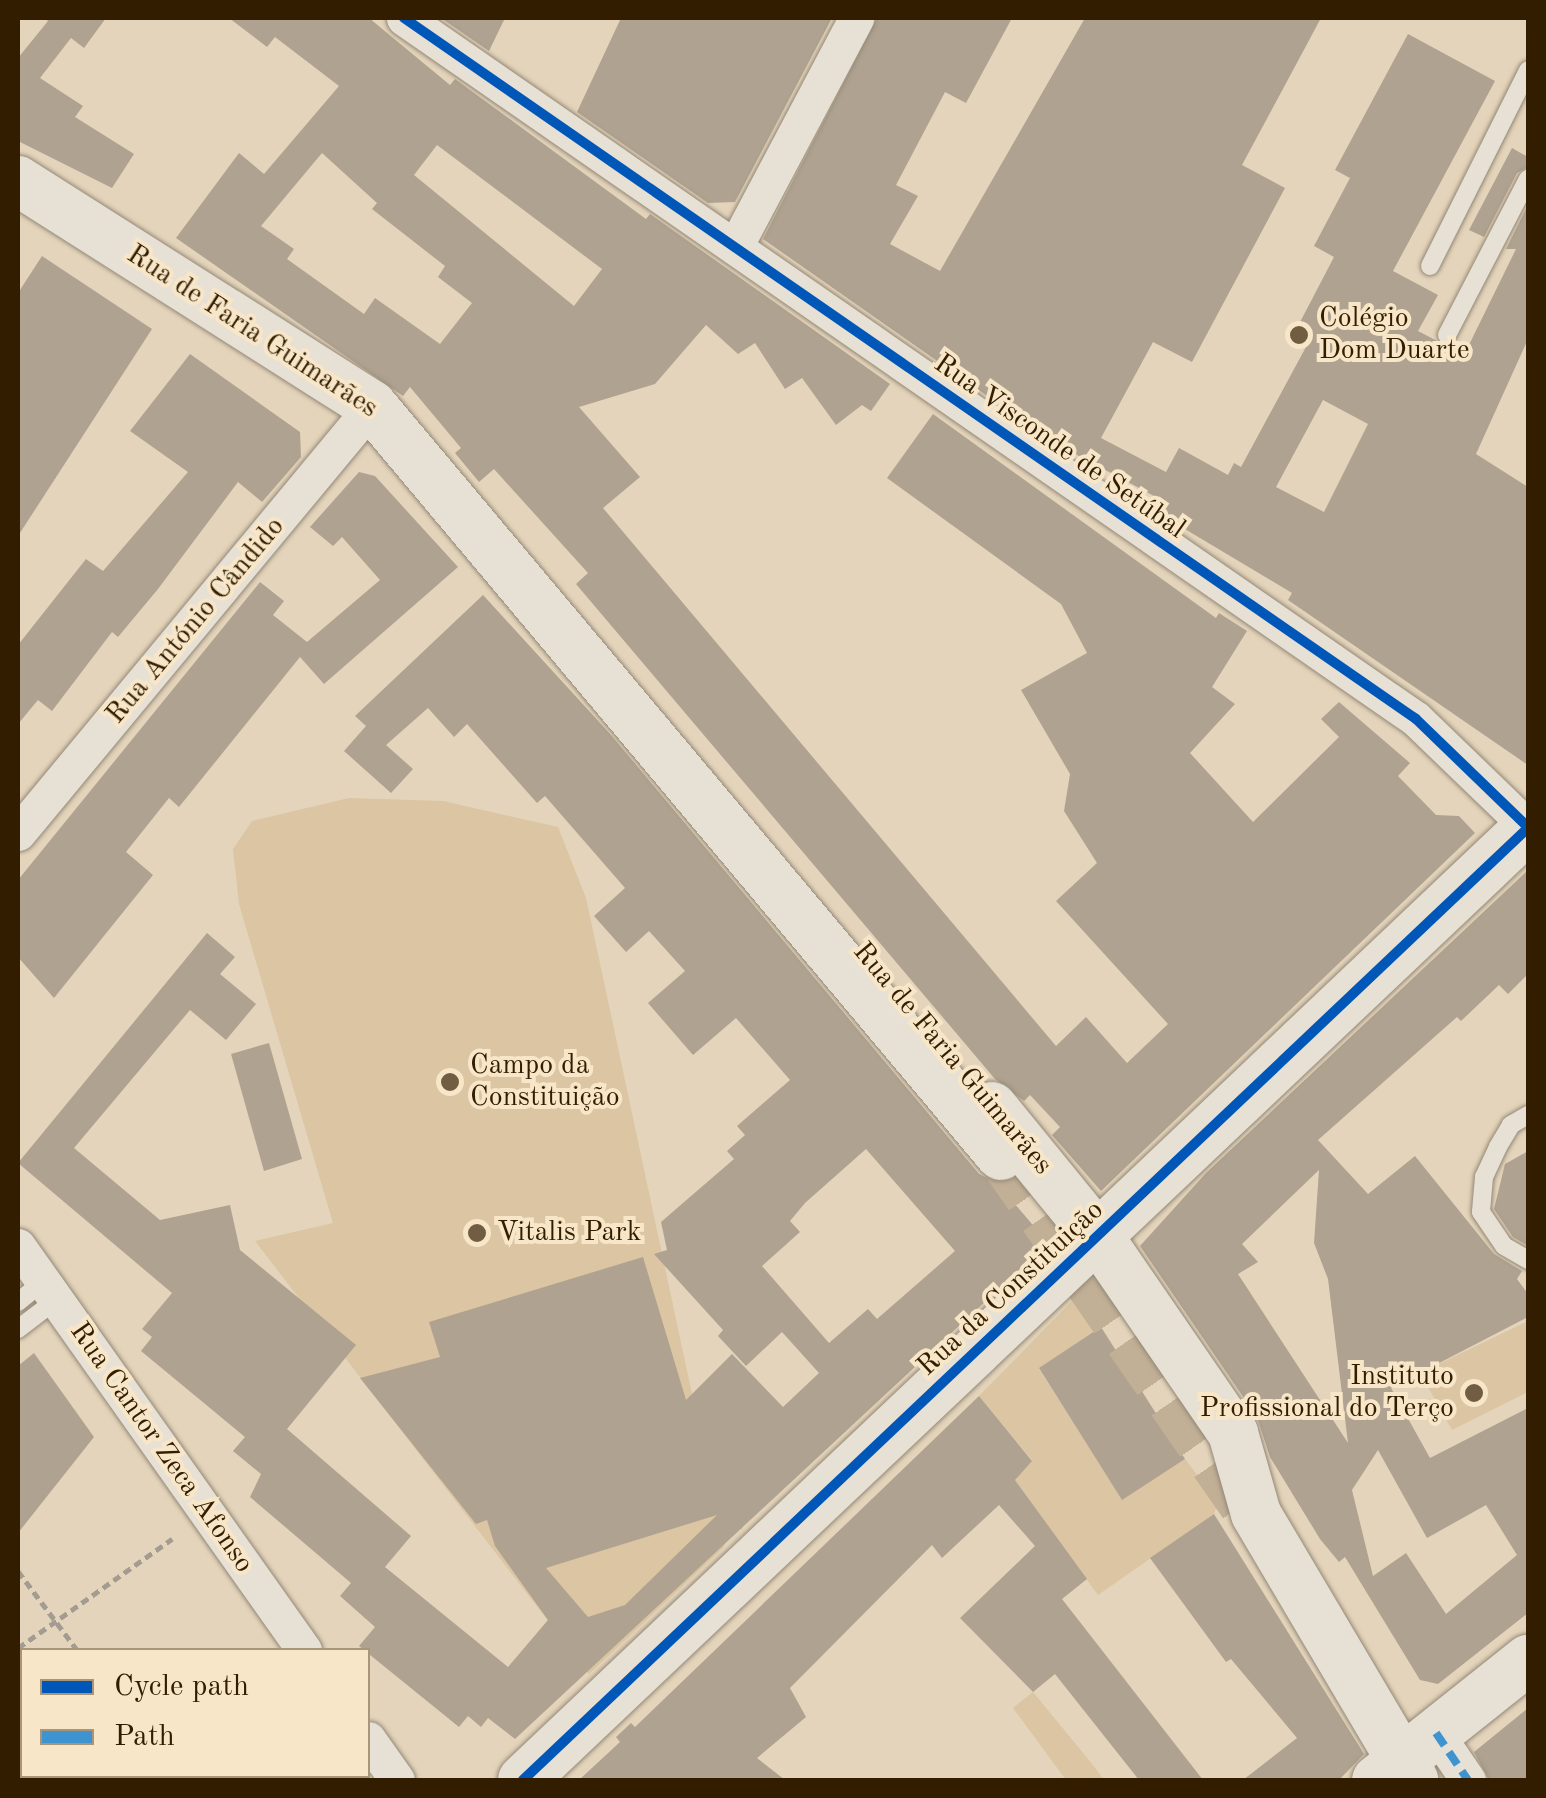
<!DOCTYPE html>
<meta charset="utf-8">
<style>
body{margin:0}
#map{position:relative;width:1546px;height:1798px;overflow:hidden;background:#e4d4bb;font-family:"Old Standard TT",serif}
div>[style]{position:absolute}
.green>*{inset:0;background:#dbc5a2}
.building>*{inset:0;background:#afa290}
.secondary-tunnel>*{height:50px;margin-top:-25px;transform-origin:0;background:repeating-linear-gradient(90deg,#c1af96 0 50px,transparent 0 75px)}
.path>*{height:5px;margin-top:-2.5px;transform-origin:0;background:repeating-linear-gradient(90deg,#a49c90 0 8px,transparent 0 13px)}
.roads{filter:drop-shadow(0 0 2px #938876) drop-shadow(0 0 2px #938876)}
.lane>*{height:18px;margin:-9px;padding:0 9px;transform-origin:9px;border-radius:9px;background:#e7e0d4}
.street>*{height:35px;margin:-17.5px;padding:0 17.5px;transform-origin:17.5px;border-radius:17.5px;background:#e7e0d4}
.secondary>*{height:50px;margin:-25px;padding:0 25px;transform-origin:25px;border-radius:25px;background:#e7e0d4}
.quiet>*{height:8px;margin-top:-4px;transform-origin:0;background:repeating-linear-gradient(90deg,#3d94d0 0 15px,transparent 0 23px)}
.cycleway>*{height:10px;margin:-5px;padding:0 5px;transform-origin:5px;border-radius:5px;background:#0057b8}
.dots>*{width:28px;height:28px;translate:-50% -50%;box-sizing:border-box;border:5px solid #f8e6c8;border-radius:50%}
span{translate:-50% -50%;white-space:nowrap;text-align:center;line-height:1.15;-webkit-text-stroke:8px #f8e6c8;paint-order:stroke}
.poi-label{font-size:28px;color:#331d00}
.left{translate:0 -50%;text-align:left}
.right{translate:-100% -50%;text-align:right}
.street-label{font-size:28px;color:#331d00}
.frame{position:absolute;inset:0;border:20px solid #331d00;pointer-events:none}
.legend{position:absolute;left:20px;top:1648px;width:350px;height:130px;box-sizing:border-box;background:#f8e6c8;border:2px solid #a99678;margin:0;padding:12px 18px;list-style:none;font-size:30px;color:#331d00}
.legend li{display:flex;align-items:center;gap:20px;height:50px}
.legend b{width:50px;border:2px solid #a99678}
</style>
<div id="map">
<div class="green">
<i style="clip-path:polygon(349px 798px,443px 801px,558px 827px,586px 898px,692px 1394px,743px 1530px,729px 1525px,724px 1547px,589px 1674px,255px 1241px,333px 1223px,239px 904px,233px 849px,252px 821px)"></i>
<i style="clip-path:polygon(1074px 1299px,1085px 1301px,1101px 1327px,1039px 1369px,1122px 1499px,1185px 1459px,1218px 1502px,1214px 1514px,1098px 1595px,1015px 1480px,1032px 1460px,979px 1396px)"></i>
<i style="clip-path:polygon(1528px 1321px,1528px 1392px,1452px 1430px,1420px 1373px)"></i>
<i style="clip-path:polygon(1033px 1692px,1093px 1765px,1104px 1780px,1066px 1780px,1013px 1708px)"></i>
</div>
<div class="building">
<i style="clip-path:polygon(44px 18px,106px 18px,84px 48px,71px 38px,40px 78px,83px 106px,75px 117px,134px 154px,112px 188px,18px 141px,18px 58px,48px 21px)"></i>
<i style="clip-path:polygon(evenodd,229px 18px,369px 18px,450px 85px,455px 79px,646px 219px,650px 214px,890px 384px,871px 411px,862px 405px,836px 425px,802px 378px,785px 389px,755px 343px,738px 354px,706px 325px,655px 384px,579px 407px,640px 477px,603px 508px,1056px 1046px,1086px 1017px,1127px 1063px,1168px 1024px,1056px 901px,1097px 863px,1064px 811px,1070px 774px,1021px 690px,1087px 653px,1061px 604px,887px 478px,933px 414px,1216px 618px,1219px 613px,1247px 631px,1212px 687px,1235px 704px,1190px 753px,1253px 822px,1339px 737px,1321px 719px,1339px 702px,1410px 763px,1398px 776px,1436px 815px,1459px 816px,1475px 833px,1101px 1191px,1052px 1135px,1060px 1127px,1030px 1095px,1024px 1101px,995px 1079px,576px 584px,588px 573px,494px 469px,479px 482px,455px 453px,461px 448px,410px 387px,403px 396px,176px 238px,239px 153px,264px 174px,339px 86px,275px 37px,267px 47px,229px 18px,437px 145px,602px 269px,574px 306px,414px 175px,437px 145px,229px 18px,322px 153px,377px 203px,372px 209px,445px 266px,438px 277px,472px 303px,440px 344px,375px 298px,364px 314px,287px 259px,294px 249px,261px 226px,322px 153px)"></i>
<i style="clip-path:polygon(441px 18px,505px 18px,489px 51px)"></i>
<i style="clip-path:polygon(621px 18px,832px 18px,735px 202px,708px 203px,577px 112px)"></i>
<i style="clip-path:polygon(evenodd,877px 18px,1012px 18px,966px 103px,945px 92px,896px 185px,918px 196px,890px 244px,940px 271px,1085px 18px,1321px 18px,1242px 165px,1285px 188px,1192px 362px,1153px 342px,1101px 438px,1166px 472px,1179px 448px,1228px 475px,1234px 463px,1241px 467px,1313px 334px,1298px 326px,1334px 257px,1314px 246px,1350px 178px,1335px 170px,1408px 34px,1495px 81px,1393px 271px,1438px 295px,1418px 331px,1464px 355px,1516px 249px,1506px 249px,1528px 205px,1528px 339px,1476px 454px,1528px 487px,1528px 765px,1288px 600px,1292px 593px,1148px 507px,1154px 496px,1053px 442px,763px 239px,877px 18px,1323px 400px,1368px 424px,1324px 512px,1276px 487px,1323px 400px)"></i>
<i style="clip-path:polygon(1512px 148px,1528px 157px,1528px 167px,1517px 173px,1484px 237px,1469px 230px)"></i>
<i style="clip-path:polygon(42px 256px,152px 329px,18px 536px,18px 293px)"></i>
<i style="clip-path:polygon(190px 354px,300px 432px,301px 457px,262px 502px,238px 482px,158px 589px,118px 637px,112px 632px,52px 711px,38px 700px,18px 724px,18px 645px,86px 559px,103px 571px,188px 472px,130px 431px)"></i>
<i style="clip-path:polygon(359px 472px,375px 476px,458px 567px,324px 684px,300px 657px,179px 807px,169px 798px,126px 852px,153px 875px,54px 998px,18px 957px,18px 880px,260px 582px,284px 601px,273px 615px,307px 642px,380px 580px,342px 537px,333px 546px,310px 527px)"></i>
<i style="clip-path:polygon(evenodd,483px 595px,611px 735px,979px 1174px,997px 1183px,1048px 1243px,515px 1739px,488px 1718px,481px 1727px,468px 1716px,459px 1727px,359px 1646px,375px 1627px,340px 1596px,351px 1583px,250px 1497px,261px 1474px,233px 1451px,245px 1437px,141px 1351px,152px 1337px,142px 1329px,172px 1293px,18px 1163px,207px 933px,235px 957px,220px 974px,256px 1004px,226px 1040px,190px 1010px,74px 1148px,160px 1220px,230px 1205px,240px 1250px,356px 1345px,287px 1429px,411px 1536px,385px 1567px,508px 1667px,548px 1620px,495px 1546px,487px 1520px,476px 1524px,360px 1378px,440px 1357px,429px 1322px,643px 1257px,686px 1400px,732px 1354px,783px 1407px,819px 1373px,782px 1332px,746px 1366px,718px 1336px,723px 1330px,654px 1254px,667px 1250px,661px 1222px,734px 1159px,727px 1151px,745px 1135px,737px 1126px,790px 1080px,736px 1018px,693px 1055px,648px 1003px,685px 971px,649px 931px,626px 952px,594px 916px,625px 888px,545px 796px,537px 803px,467px 724px,454px 737px,428px 708px,386px 745px,413px 769px,391px 793px,344px 751px,366px 726px,355px 716px,483px 595px,866px 1149px,955px 1251px,877px 1319px,868px 1309px,829px 1343px,762px 1266px,800px 1232px,790px 1221px,805px 1203px,866px 1149px,483px 595px,717px 1515px,625px 1605px,588px 1617px,546px 1568px,717px 1515px)"></i>
<i style="clip-path:polygon(evenodd,1528px 870px,1528px 974px,1508px 994px,1499px 985px,1461px 1021px,1457px 1017px,1318px 1140px,1368px 1194px,1415px 1156px,1494px 1254px,1522px 1271px,1517px 1279px,1528px 1294px,1528px 1317px,1391px 1388px,1430px 1458px,1528px 1408px,1528px 1613px,1438px 1684px,1420px 1680px,1345px 1557px,1339px 1562px,1320px 1539px,1270px 1457px,1257px 1417px,1140px 1246px,1206px 1173px,1528px 870px,1319px 1170px,1314px 1243px,1328px 1279px,1348px 1443px,1238px 1274px,1258px 1262px,1242px 1244px,1319px 1170px,1528px 870px,1378px 1450px,1427px 1538px,1486px 1505px,1517px 1555px,1446px 1614px,1406px 1553px,1373px 1576px,1352px 1490px,1378px 1450px)"></i>
<i style="clip-path:polygon(269px 1043px,302px 1159px,264px 1171px,231px 1054px)"></i>
<i style="clip-path:polygon(1528px 1151px,1528px 1246px,1513px 1237px,1494px 1209px,1505px 1164px)"></i>
<i style="clip-path:polygon(1101px 1327px,1185px 1459px,1122px 1500px,1039px 1368px)"></i>
<i style="clip-path:polygon(34px 1353px,94px 1437px,18px 1533px,18px 1366px)"></i>
<i style="clip-path:polygon(979px 1396px,1032px 1461px,1015px 1480px,1087px 1579px,1062px 1599px,1203px 1780px,1139px 1780px,1055px 1674px,1033px 1692px,960px 1618px,1035px 1546px,999px 1505px,942px 1558px,932px 1545px,790px 1688px,806px 1717px,757px 1758px,785px 1780px,579px 1780px,620px 1742px,616px 1737px,631px 1723px,635px 1727px)"></i>
<i style="clip-path:polygon(1214px 1514px,1364px 1754px,1339px 1780px,1243px 1780px,1297px 1738px,1231px 1659px,1226px 1662px,1150px 1558px)"></i>
<i style="clip-path:polygon(1528px 1708px,1528px 1780px,1489px 1780px,1474px 1752px)"></i>
</div>
<div class="secondary-tunnel">
<i style="left:1001px;top:1155px;width:447px;rotate:55.2deg"></i>
</div>
<div class="path">
<i style="left:18px;top:1571px;width:99px;rotate:53.2deg"></i>
<i style="left:18px;top:1648px;width:189px;rotate:-35.3deg"></i>
</div>
<div class="roads">
<div class="lane">
<i style="left:1430px;top:266px;width:219px;rotate:-63.4deg"></i>
<i style="left:1447px;top:335px;width:176px;rotate:-62.6deg"></i>
<i style="left:1528px;top:1115px;width:20px;rotate:150deg"></i>
<i style="left:1511px;top:1125px;width:26px;rotate:121deg"></i>
<i style="left:1498px;top:1147px;width:33px;rotate:115deg"></i>
<i style="left:1484px;top:1177px;width:35px;rotate:95deg"></i>
<i style="left:1481px;top:1212px;width:41px;rotate:55.9deg"></i>
<i style="left:1504px;top:1246px;width:28px;rotate:30deg"></i>
<i style="left:18px;top:1302px;width:32px;rotate:-39deg"></i>
<i style="left:18px;top:1329px;width:48px;rotate:-37.3deg"></i>
</div>
<div class="street">
<i style="left:404px;top:18px;width:1231px;rotate:34.71deg"></i>
<i style="left:1416px;top:719px;width:156px;rotate:44deg"></i>
<i style="left:735px;top:247px;width:259px;rotate:-62.1deg"></i>
<i style="left:18px;top:833px;width:555px;rotate:-50.34deg"></i>
<i style="left:18px;top:1246px;width:495px;rotate:54.7deg"></i>
<i style="left:1436px;top:1733px;width:57px;rotate:55.8deg"></i>
<i style="left:368px;top:1739px;width:50px;rotate:54.7deg"></i>
</div>
<div class="secondary">
<i style="left:18px;top:181px;width:419px;rotate:32.4deg"></i>
<i style="left:372px;top:406px;width:978px;rotate:49.98deg"></i>
<i style="left:992px;top:1107px;width:169px;rotate:50.8deg"></i>
<i style="left:1099px;top:1238px;width:237px;rotate:55.5deg"></i>
<i style="left:1233px;top:1433px;width:84px;rotate:74.1deg"></i>
<i style="left:1256px;top:1514px;width:309px;rotate:59.4deg"></i>
<i style="left:523px;top:1780px;width:1384px;rotate:-43.45deg"></i>
<i style="left:1377px;top:1780px;width:193px;rotate:-38.5deg"></i>
</div>
</div>
<div class="quiet">
<i style="left:1436px;top:1733px;width:57px;rotate:55.8deg"></i>
</div>
<div class="cycleway">
<i style="left:404px;top:18px;width:1231px;rotate:34.71deg"></i>
<i style="left:1416px;top:719px;width:156px;rotate:44deg"></i>
<i style="left:523px;top:1780px;width:1384px;rotate:-43.45deg"></i>
</div>
<div class="dots">
<i style="left:1299px;top:335px;background:#715d41"></i>
<i style="left:450px;top:1082px;background:#715d41"></i>
<i style="left:477px;top:1233px;background:#715d41"></i>
<i style="left:1474px;top:1393px;background:#715d41"></i>
</div>
<div class="poi-label">
<span class="left" style="left:1319px;top:335px">Colégio<br>Dom Duarte</span>
<span class="left" style="left:470px;top:1082px">Campo da<br>Constituição</span>
<span class="left" style="left:497px;top:1233px">Vitalis Park</span>
<span class="right" style="left:1454px;top:1393px">Instituto<br>Profissional do Terço</span>
</div>
<div class="street-label">
<span style="left:252px;top:332px;rotate:33deg">Rua de Faria Guimarães</span>
<span style="left:1059px;top:447px;rotate:35deg">Rua Visconde de Setúbal</span>
<span style="left:196px;top:621px;rotate:-50deg">Rua António Cândido</span>
<span style="left:952px;top:1059px;rotate:50deg">Rua de Faria Guimarães</span>
<span style="left:1011px;top:1289px;rotate:-43deg">Rua da Constituição</span>
<span style="left:161px;top:1448px;rotate:55deg">Rua Cantor Zeca Afonso</span>
</div>
<div class="frame"></div>
<ul class="legend">
<li><b style="height:12px;background:#0057b8"></b>Cycle path</li>
<li><b style="height:12px;background:#3d94d0"></b>Path</li>
</ul>
</div>
